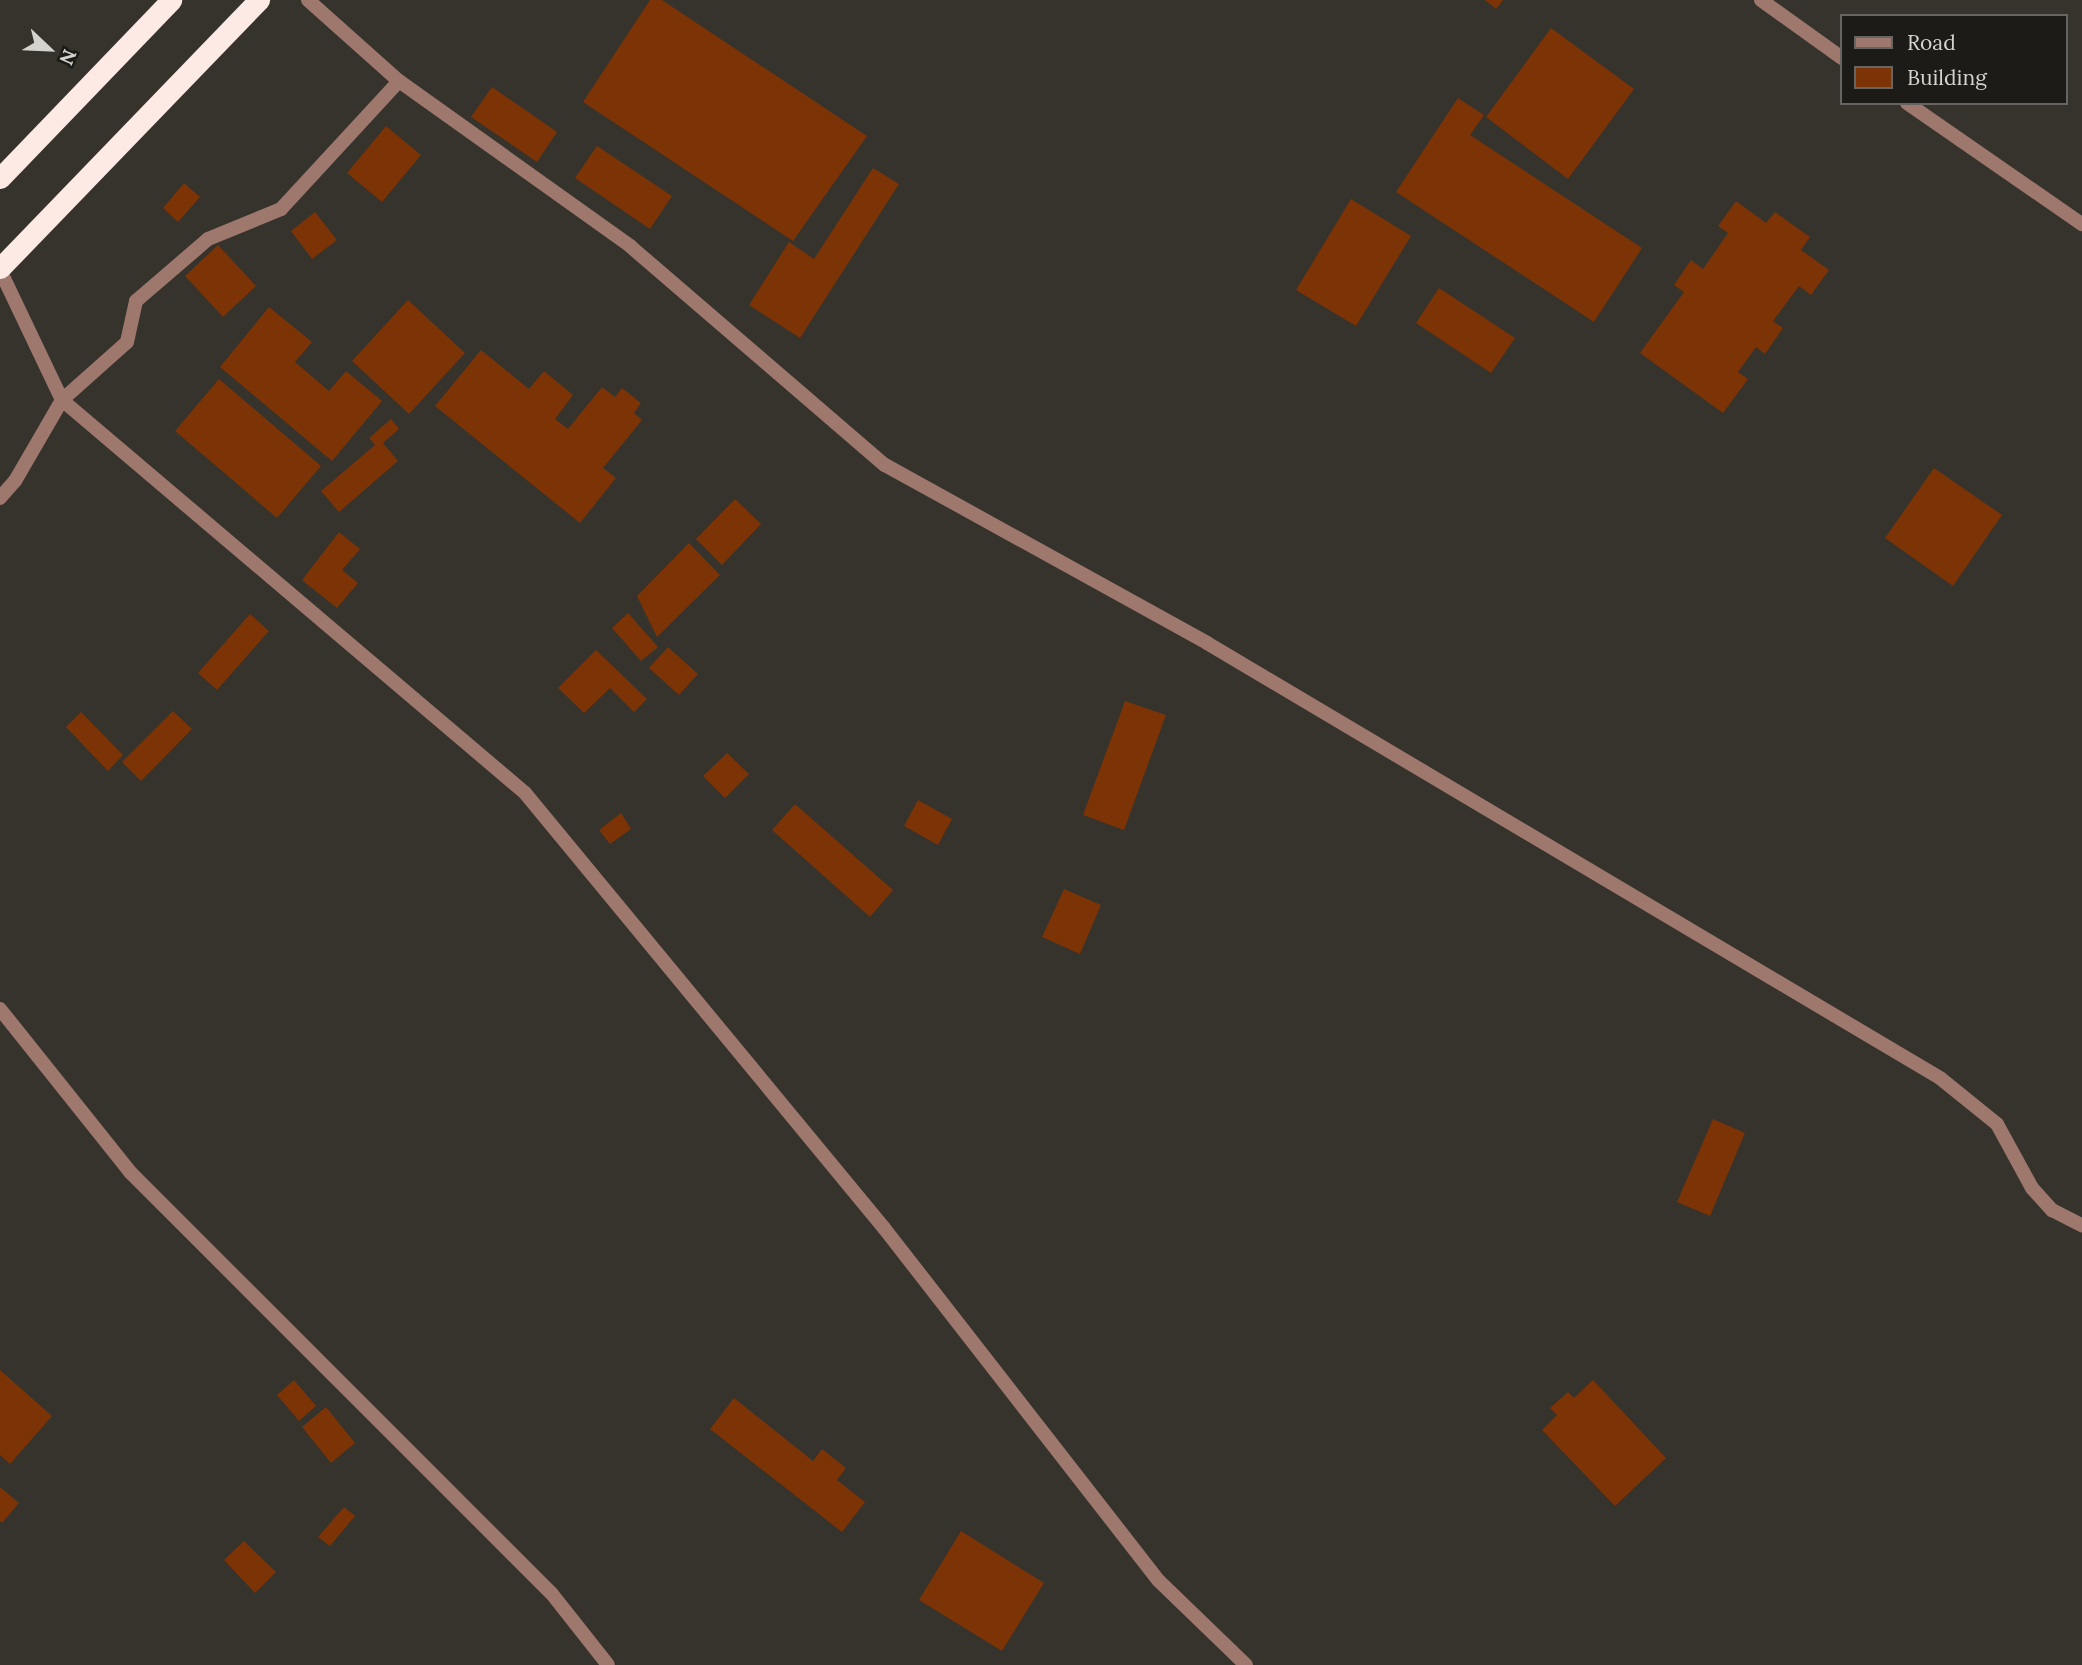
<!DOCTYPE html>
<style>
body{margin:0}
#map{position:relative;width:2082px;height:1665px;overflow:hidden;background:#35332c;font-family:Lora,serif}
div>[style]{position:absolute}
.building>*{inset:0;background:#7c3306}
.street>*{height:14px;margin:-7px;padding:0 7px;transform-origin:7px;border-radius:7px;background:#9e776d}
.highway>*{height:21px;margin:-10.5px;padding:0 10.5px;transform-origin:10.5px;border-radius:10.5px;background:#feeae5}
span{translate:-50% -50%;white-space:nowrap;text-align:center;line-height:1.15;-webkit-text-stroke:7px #1c1b18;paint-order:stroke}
.legend{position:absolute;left:1840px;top:14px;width:228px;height:91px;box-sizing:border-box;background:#1c1b18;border:2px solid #666561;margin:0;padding:9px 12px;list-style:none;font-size:21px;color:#d4d3ce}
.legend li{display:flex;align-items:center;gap:14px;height:35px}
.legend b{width:35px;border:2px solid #666561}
.north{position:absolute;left:14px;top:14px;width:70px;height:70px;-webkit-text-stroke:5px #1c1b18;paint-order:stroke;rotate:113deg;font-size:19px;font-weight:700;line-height:28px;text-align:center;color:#d4d3ce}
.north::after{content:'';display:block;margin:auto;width:24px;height:32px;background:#d4d3ce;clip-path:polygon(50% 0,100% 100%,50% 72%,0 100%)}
</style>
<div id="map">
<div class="building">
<i style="clip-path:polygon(650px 0,662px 0,867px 136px,793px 241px,583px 102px)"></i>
<i style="clip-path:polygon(1485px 0,1503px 0,1496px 9px)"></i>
<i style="clip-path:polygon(1551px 28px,1634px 89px,1568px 179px,1486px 117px)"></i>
<i style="clip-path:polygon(492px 87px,557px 132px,537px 162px,471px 117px)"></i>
<i style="clip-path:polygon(1458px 98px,1484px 115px,1470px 135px,1642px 248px,1594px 322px,1396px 192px)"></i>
<i style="clip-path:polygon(386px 126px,421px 155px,382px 202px,347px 173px)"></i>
<i style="clip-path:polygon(597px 146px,672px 196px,650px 229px,575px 178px)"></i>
<i style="clip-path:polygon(873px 168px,899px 184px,800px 338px,749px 305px,789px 242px,814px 259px)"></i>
<i style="clip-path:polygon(184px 183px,200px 197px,178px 222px,163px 208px)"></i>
<i style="clip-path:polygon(1351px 199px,1411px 236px,1356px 326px,1296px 290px)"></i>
<i style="clip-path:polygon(1736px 201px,1766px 223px,1775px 212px,1810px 237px,1801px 250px,1829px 270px,1811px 295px,1799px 286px,1773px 321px,1783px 328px,1765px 354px,1756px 347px,1738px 372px,1748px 379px,1723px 413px,1640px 353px,1684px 292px,1674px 285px,1691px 260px,1703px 269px,1728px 233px,1718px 226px)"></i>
<i style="clip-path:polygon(315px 212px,337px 240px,312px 259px,291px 231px)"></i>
<i style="clip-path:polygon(218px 245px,256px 286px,223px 317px,185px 276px)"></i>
<i style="clip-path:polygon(1439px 288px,1515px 338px,1491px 373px,1416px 323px)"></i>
<i style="clip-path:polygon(408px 300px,465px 353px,409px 414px,352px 361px)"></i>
<i style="clip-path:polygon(269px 307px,312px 342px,295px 362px,329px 391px,346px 371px,382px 401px,332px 461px,220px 367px)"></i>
<i style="clip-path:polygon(481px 350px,529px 389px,544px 371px,573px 395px,555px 419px,568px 429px,602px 387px,615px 397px,622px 388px,641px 403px,634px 413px,642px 420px,603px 468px,616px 478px,580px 523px,435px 406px)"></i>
<i style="clip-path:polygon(219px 379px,321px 466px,277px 518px,175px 431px)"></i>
<i style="clip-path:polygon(391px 419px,399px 429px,383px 443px,398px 461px,339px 512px,321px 491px,375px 445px,369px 438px)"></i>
<i style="clip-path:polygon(1934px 468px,2002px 515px,1953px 586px,1885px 538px)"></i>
<i style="clip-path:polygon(735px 499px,761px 524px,722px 565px,696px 539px)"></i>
<i style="clip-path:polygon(339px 532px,360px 549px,342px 570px,358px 583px,337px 608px,302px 580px)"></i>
<i style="clip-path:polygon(689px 543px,720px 575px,657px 637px,637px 596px)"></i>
<i style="clip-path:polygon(628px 613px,658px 647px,641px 661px,612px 628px)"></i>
<i style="clip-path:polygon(250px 614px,269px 631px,217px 690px,198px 673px)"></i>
<i style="clip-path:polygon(668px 647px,698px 674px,679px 695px,649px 668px)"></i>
<i style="clip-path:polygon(596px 650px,647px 699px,634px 712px,610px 688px,584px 713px,558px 688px)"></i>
<i style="clip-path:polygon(1125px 701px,1166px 715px,1124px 830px,1083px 815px)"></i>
<i style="clip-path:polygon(173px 711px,192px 729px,141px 781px,122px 762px)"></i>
<i style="clip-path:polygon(81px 712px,123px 755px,108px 771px,66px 727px)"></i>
<i style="clip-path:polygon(727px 753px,749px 774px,725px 798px,703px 776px)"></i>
<i style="clip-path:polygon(918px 800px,952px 819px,938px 845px,904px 826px)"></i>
<i style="clip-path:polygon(795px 804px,893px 890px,870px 917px,772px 830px)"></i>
<i style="clip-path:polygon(621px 813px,631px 829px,610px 844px,599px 830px)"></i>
<i style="clip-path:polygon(1064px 889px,1101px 905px,1080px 954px,1042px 937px)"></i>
<i style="clip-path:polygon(1713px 1119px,1745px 1133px,1710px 1216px,1677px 1202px)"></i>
<i style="clip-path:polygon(0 1370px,52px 1416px,10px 1464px,0 1455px)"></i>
<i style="clip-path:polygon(294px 1380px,316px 1406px,299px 1421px,277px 1395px)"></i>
<i style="clip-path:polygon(1593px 1380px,1666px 1458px,1615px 1506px,1542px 1430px,1557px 1415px,1550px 1408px,1568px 1392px,1574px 1398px)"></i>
<i style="clip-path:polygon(734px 1398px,813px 1461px,822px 1449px,846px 1468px,837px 1480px,865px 1502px,842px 1532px,710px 1429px)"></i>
<i style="clip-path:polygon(326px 1407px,355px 1443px,331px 1463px,302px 1427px)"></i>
<i style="clip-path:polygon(0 1487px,19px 1503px,2px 1523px,0 1521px)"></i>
<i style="clip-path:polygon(344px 1507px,355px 1516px,330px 1546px,318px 1537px)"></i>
<i style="clip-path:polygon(961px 1531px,1044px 1583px,1002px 1651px,919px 1600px)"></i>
<i style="clip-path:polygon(244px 1541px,276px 1572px,255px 1593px,224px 1560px)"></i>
</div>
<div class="street">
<i style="left:308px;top:0;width:122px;rotate:41.7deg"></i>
<i style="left:399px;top:81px;width:284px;rotate:35.5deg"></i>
<i style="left:630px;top:246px;width:336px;rotate:40.7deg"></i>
<i style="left:885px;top:465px;width:368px;rotate:28.9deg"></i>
<i style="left:1207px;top:643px;width:852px;rotate:30.69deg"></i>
<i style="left:1940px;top:1078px;width:73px;rotate:38.9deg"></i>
<i style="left:1997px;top:1124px;width:73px;rotate:61.3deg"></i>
<i style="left:2032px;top:1188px;width:30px;rotate:48deg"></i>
<i style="left:2052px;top:1210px;width:34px;rotate:27deg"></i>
<i style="left:1761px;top:0;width:100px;rotate:35.6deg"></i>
<i style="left:1907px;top:103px;width:213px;rotate:34.7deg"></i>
<i style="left:0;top:270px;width:144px;rotate:64.5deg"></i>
<i style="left:62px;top:400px;width:607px;rotate:40.32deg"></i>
<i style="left:525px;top:793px;width:564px;rotate:50.47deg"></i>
<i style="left:884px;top:1228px;width:447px;rotate:52.1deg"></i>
<i style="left:1159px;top:1581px;width:121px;rotate:44deg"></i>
<i style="left:0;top:498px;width:23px;rotate:-49deg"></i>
<i style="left:15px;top:481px;width:94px;rotate:-59.9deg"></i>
<i style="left:62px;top:400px;width:87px;rotate:-41.7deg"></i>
<i style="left:127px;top:342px;width:42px;rotate:-77.6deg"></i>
<i style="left:136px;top:301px;width:95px;rotate:-40.7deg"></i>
<i style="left:208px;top:239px;width:79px;rotate:-22.3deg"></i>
<i style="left:281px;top:209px;width:174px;rotate:-47.3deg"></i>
<i style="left:0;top:1009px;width:210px;rotate:51.4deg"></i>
<i style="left:131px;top:1173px;width:595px;rotate:45deg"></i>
<i style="left:552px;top:1594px;width:90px;rotate:51.7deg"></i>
</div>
<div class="highway">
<i style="left:0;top:178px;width:247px;rotate:-46.1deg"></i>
<i style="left:0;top:268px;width:373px;rotate:-46deg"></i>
</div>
<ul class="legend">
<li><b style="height:9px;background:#9e776d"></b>Road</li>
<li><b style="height:19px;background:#7c3306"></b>Building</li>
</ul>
<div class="north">N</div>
</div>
